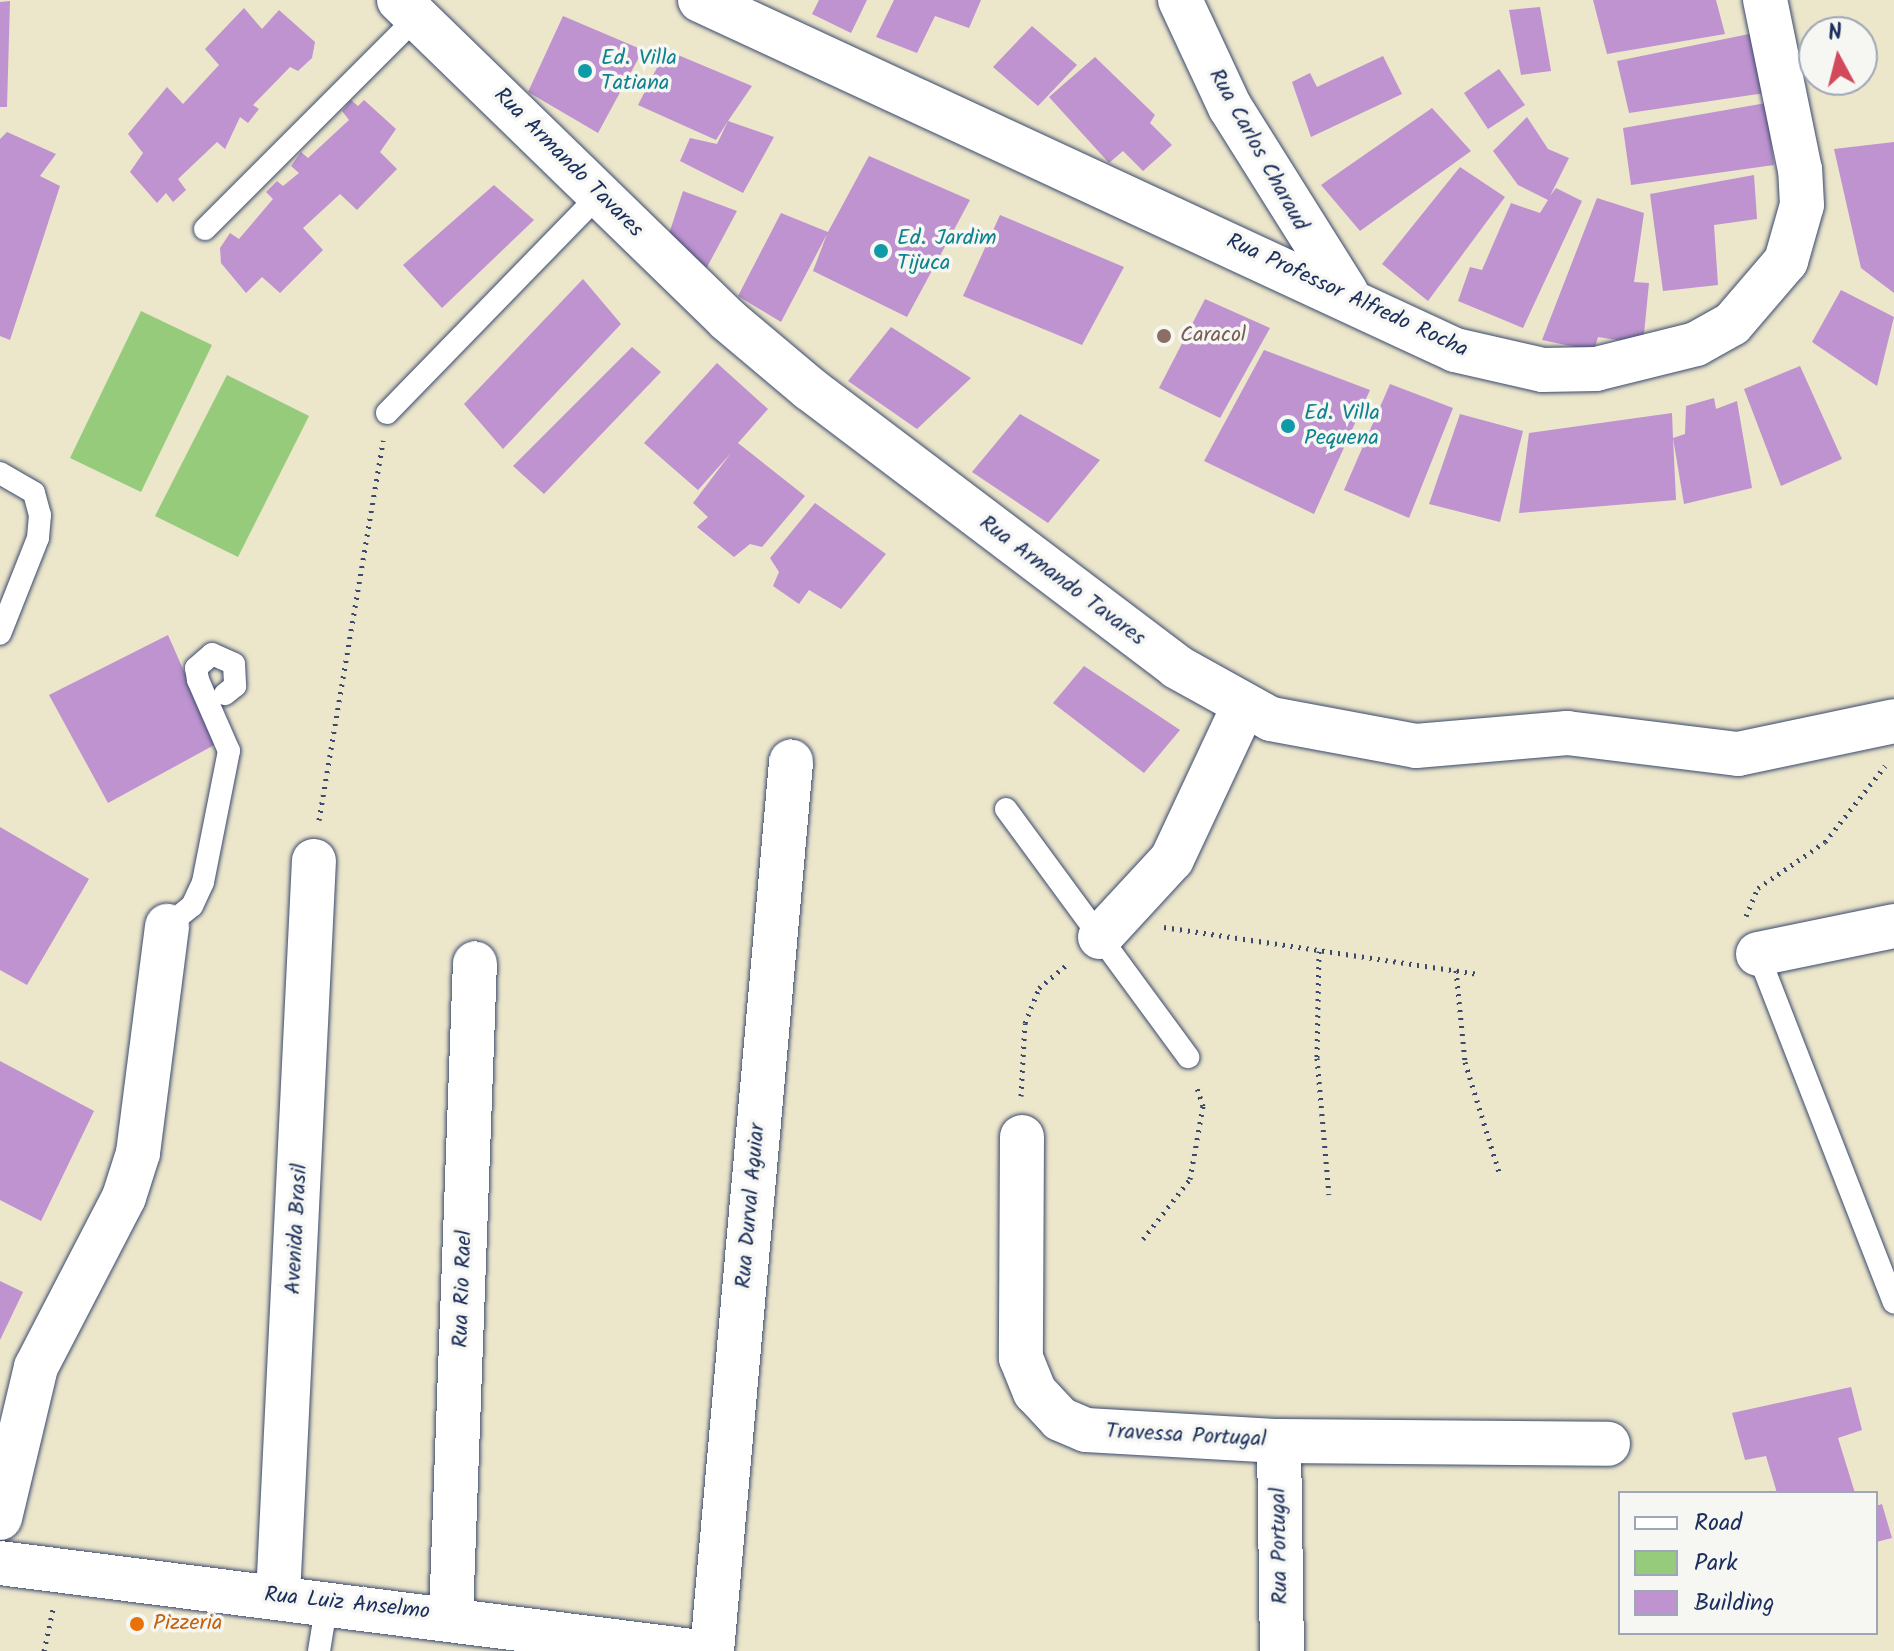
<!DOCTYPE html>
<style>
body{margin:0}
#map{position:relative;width:1894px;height:1651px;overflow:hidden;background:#ece6cb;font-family:Kalam,sans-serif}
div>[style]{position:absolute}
.green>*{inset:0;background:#96cb7c}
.building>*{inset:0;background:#be93cf}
.path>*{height:5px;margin-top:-2.5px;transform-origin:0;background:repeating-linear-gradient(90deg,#3a4a6e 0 2px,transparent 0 8px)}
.roads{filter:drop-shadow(0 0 2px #3a4a6e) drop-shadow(0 0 2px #3a4a6e)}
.service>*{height:22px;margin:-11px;padding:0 11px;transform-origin:11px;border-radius:11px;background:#fff}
.minor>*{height:44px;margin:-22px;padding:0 22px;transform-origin:22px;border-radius:22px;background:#fff}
.tertiary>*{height:44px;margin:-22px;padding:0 22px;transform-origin:22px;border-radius:22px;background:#fff}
.dots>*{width:22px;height:22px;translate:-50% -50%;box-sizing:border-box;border:4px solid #f6f6f2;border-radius:50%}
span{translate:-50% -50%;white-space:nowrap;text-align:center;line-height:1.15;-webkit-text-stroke:7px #f6f6f2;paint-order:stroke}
.culture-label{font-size:22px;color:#0d838f}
.left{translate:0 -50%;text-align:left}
.street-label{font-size:22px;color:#1b2f5e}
.education-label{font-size:22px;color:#785e54}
.food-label{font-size:22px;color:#c56008}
.legend{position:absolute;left:1618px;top:1491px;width:260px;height:144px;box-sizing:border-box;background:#f6f6f2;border:2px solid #9ea6b7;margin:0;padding:10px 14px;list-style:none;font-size:24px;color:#1b2f5e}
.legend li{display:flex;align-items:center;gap:16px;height:40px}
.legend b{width:40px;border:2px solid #9ea6b7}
.north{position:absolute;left:1798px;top:16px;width:80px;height:80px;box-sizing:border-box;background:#f6f6f2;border:2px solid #9ea6b7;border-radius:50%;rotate:353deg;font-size:22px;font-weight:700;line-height:32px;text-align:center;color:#1b2f5e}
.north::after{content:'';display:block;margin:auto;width:28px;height:36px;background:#d1495b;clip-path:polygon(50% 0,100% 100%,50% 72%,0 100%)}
</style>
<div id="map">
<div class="green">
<i style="clip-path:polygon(141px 311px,212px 345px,141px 492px,70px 458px)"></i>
<i style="clip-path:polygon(227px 375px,309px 416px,238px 557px,155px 516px)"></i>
</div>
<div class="building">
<i style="clip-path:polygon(819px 0,867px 0,851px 33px,812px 14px)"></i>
<i style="clip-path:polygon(894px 0,981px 0,969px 28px,935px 16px,917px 53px,876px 37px)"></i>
<i style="clip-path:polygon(1593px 0,1716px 0,1725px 34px,1607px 54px)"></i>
<i style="clip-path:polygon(10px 1px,7px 107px,0 107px,0 2px)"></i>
<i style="clip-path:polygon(1540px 7px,1551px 71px,1521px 75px,1509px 10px)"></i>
<i style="clip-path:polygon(244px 8px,262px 29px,279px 10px,315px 42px,312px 58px,298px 71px,290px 67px,253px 105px,259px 109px,248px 123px,240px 117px,225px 149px,217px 142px,178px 179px,186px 190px,173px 202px,166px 193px,157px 203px,130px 172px,143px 153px,128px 134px,167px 87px,183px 104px,219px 65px,205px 49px)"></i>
<i style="clip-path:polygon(563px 16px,643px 50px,598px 133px,528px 92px)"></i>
<i style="clip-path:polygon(1032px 26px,1077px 65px,1038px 106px,993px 67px)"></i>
<i style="clip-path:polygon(1754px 33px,1765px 93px,1629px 113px,1617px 61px)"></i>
<i style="clip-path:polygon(666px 50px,752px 86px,728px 121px,774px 137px,743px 193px,680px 161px,690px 138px,717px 144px,728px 121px,716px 140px,638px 105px)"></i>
<i style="clip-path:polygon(1383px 56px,1402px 94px,1311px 137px,1292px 82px,1310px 73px,1317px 87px)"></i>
<i style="clip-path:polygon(1095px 57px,1155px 115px,1150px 123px,1172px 145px,1143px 171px,1123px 151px,1109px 163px,1049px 97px)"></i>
<i style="clip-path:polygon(1499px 69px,1525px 105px,1488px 129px,1464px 93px)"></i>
<i style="clip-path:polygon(351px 100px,358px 106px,364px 100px,396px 129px,380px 152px,397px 169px,357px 210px,340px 194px,303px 228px,323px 250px,280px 293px,262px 277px,246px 293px,221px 263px,220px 248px,230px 233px,239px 239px,273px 199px,266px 192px,277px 181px,283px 186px,299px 173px,291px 166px,301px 152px,308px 158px,349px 120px,342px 111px)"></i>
<i style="clip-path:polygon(1766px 103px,1774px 165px,1631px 185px,1623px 128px)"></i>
<i style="clip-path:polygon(1432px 108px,1471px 151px,1360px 231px,1321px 185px)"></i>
<i style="clip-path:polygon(1527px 117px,1548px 149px,1569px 158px,1550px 196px,1556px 188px,1582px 201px,1523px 328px,1458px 301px,1470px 267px,1482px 270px,1511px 203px,1540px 213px,1548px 200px,1518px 185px,1493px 151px)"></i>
<i style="clip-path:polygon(7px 132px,56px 154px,40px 176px,60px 186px,10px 340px,0 336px,0 139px)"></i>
<i style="clip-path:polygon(1894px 142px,1894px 293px,1861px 268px,1834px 149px)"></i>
<i style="clip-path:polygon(869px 156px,970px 200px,907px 317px,813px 271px,827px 234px,781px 322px,738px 296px,781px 213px,828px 232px)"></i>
<i style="clip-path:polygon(1460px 167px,1505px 197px,1428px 301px,1382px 264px)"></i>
<i style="clip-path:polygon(1754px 175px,1757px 219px,1714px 225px,1718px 285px,1663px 291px,1650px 194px)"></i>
<i style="clip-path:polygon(494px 185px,534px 220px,442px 308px,403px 265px)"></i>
<i style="clip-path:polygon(683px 191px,737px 211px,706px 269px,666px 243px)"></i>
<i style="clip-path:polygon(1597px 198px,1644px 213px,1634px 282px,1649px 283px,1643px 344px,1598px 337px,1594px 351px,1542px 340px)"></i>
<i style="clip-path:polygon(1000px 215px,1124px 267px,1082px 345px,963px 296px)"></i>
<i style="clip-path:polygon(583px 279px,621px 324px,503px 449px,464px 404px)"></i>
<i style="clip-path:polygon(1841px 290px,1894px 317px,1877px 386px,1812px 342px)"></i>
<i style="clip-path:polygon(1205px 299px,1270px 328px,1220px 418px,1159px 388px)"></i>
<i style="clip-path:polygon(891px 327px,971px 378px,917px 429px,848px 381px)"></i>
<i style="clip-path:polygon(632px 347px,661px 372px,544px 494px,513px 466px)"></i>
<i style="clip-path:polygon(1264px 350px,1370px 390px,1314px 514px,1204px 461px)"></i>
<i style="clip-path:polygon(717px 363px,768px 409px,738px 443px,805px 496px,762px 547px,750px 544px,734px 557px,697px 527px,708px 517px,693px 503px,731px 453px,698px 490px,644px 443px)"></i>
<i style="clip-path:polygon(1800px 366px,1842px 459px,1781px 486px,1744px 389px)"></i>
<i style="clip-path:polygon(1390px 384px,1453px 408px,1409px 518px,1344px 490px)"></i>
<i style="clip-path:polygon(1714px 398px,1716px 409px,1737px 401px,1752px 488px,1684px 504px,1673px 438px,1676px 500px,1519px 513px,1529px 433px,1672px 413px,1673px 438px,1685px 434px,1686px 406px)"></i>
<i style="clip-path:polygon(1020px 414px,1100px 460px,1048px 523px,972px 472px)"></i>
<i style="clip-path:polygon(1460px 414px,1523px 431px,1500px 522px,1429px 504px)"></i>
<i style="clip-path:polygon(815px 503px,886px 554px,841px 609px,809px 590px,799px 604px,773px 586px,779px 572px,770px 558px)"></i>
<i style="clip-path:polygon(168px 635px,216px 744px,108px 803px,49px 695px)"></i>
<i style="clip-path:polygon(1084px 666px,1180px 730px,1144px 773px,1053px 703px)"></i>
<i style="clip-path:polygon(0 827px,89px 879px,27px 985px,0 970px)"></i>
<i style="clip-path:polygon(0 1061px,94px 1111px,41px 1221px,0 1200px)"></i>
<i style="clip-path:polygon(0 1281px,23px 1292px,0 1340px)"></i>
<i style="clip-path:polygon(1851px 1387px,1862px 1430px,1838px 1438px,1855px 1493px,1777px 1493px,1766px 1456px,1745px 1460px,1732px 1413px)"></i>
<i style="clip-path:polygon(1882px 1504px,1892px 1538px,1876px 1542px,1876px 1506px)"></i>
</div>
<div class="path">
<i style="left:319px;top:820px;width:385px;rotate:-80.4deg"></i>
<i style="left:1746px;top:916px;width:30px;rotate:-67deg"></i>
<i style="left:1758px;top:888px;width:81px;rotate:-34.5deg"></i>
<i style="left:1825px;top:842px;width:97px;rotate:-51.7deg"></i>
<i style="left:1164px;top:927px;width:318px;rotate:8.5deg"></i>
<i style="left:1319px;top:951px;width:107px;rotate:91.1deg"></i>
<i style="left:1317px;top:1058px;width:137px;rotate:85deg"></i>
<i style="left:1456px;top:970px;width:92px;rotate:84.4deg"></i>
<i style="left:1465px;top:1062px;width:118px;rotate:72.8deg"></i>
<i style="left:1021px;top:1096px;width:73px;rotate:-86.9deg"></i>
<i style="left:1025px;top:1023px;width:38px;rotate:-68deg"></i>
<i style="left:1039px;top:988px;width:39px;rotate:-40deg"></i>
<i style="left:1143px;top:1239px;width:76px;rotate:-51.9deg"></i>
<i style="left:1190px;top:1179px;width:74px;rotate:-79.9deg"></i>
<i style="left:1203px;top:1106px;width:20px;rotate:-108deg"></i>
<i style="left:44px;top:1651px;width:43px;rotate:-77.9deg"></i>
</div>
<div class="roads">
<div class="service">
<i style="left:205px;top:229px;width:300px;rotate:-45deg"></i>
<i style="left:387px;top:413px;width:304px;rotate:-45.8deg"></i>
<i style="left:0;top:473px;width:39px;rotate:30deg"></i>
<i style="left:34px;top:493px;width:23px;rotate:75deg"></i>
<i style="left:40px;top:515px;width:23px;rotate:95deg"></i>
<i style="left:38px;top:538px;width:103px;rotate:111.6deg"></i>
<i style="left:1006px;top:809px;width:308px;rotate:53.7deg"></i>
<i style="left:167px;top:926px;width:32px;rotate:-39deg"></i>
<i style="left:192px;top:906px;width:26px;rotate:-65deg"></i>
<i style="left:203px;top:882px;width:134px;rotate:-78.8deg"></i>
<i style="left:229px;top:751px;width:77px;rotate:-113.6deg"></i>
<i style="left:198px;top:680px;width:12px;rotate:-99deg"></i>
<i style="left:196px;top:668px;width:21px;rotate:-41deg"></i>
<i style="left:212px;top:654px;width:24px;rotate:24deg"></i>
<i style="left:234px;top:664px;width:22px;rotate:87deg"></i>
<i style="left:235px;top:686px;width:13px;rotate:141deg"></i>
<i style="left:1758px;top:954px;width:374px;rotate:68.7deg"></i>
<i style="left:319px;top:1651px;width:50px;rotate:-80.7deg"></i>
</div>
<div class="minor">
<i style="left:399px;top:0;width:459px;rotate:44.2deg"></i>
<i style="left:728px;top:320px;width:107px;rotate:40.1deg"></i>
<i style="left:810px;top:389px;width:460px;rotate:37.1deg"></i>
<i style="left:1177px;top:667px;width:107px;rotate:29deg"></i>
<i style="left:1271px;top:719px;width:147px;rotate:10.5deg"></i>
<i style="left:1416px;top:746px;width:152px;rotate:-4.9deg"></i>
<i style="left:1567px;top:733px;width:172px;rotate:7deg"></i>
<i style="left:1738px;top:754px;width:159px;rotate:-11.9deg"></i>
<i style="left:700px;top:0;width:832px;rotate:24.87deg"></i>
<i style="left:1455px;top:350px;width:90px;rotate:12.8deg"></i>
<i style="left:1543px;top:370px;width:53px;rotate:-1.1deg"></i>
<i style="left:1596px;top:369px;width:103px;rotate:-14deg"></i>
<i style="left:1696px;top:344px;width:41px;rotate:-29.1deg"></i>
<i style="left:1732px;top:324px;width:83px;rotate:-49.4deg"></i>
<i style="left:1786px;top:261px;width:58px;rotate:-74.1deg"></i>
<i style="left:1802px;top:205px;width:35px;rotate:-93deg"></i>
<i style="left:1800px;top:170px;width:174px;rotate:-101.6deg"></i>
<i style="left:1180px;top:0;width:118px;rotate:65deg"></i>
<i style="left:1230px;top:107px;width:218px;rotate:57.9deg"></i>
<i style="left:1100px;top:937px;width:106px;rotate:-47.3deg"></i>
<i style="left:1172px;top:859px;width:170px;rotate:-64.9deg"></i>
<i style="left:1758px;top:954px;width:139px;rotate:-11.6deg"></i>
<i style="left:1022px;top:1137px;width:221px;rotate:90.3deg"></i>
<i style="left:1021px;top:1358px;width:37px;rotate:68deg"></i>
<i style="left:1035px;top:1392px;width:37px;rotate:47deg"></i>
<i style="left:1060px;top:1419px;width:28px;rotate:23deg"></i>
<i style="left:1086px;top:1430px;width:193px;rotate:3.3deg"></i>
<i style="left:1279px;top:1441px;width:329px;rotate:0.5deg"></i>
<i style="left:1279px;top:1441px;width:210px;rotate:89.2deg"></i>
<i style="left:0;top:1518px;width:155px;rotate:-76.6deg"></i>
<i style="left:36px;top:1367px;width:191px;rotate:-62.6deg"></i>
<i style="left:124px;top:1197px;width:46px;rotate:-72.3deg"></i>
<i style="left:138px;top:1153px;width:229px;rotate:-82.7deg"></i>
<i style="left:278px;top:1596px;width:736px;rotate:-87.2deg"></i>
<i style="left:451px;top:1616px;width:653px;rotate:-87.9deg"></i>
<i style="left:712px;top:1651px;width:893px;rotate:-84.92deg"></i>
</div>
<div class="tertiary">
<i style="left:0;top:1563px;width:698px;rotate:7.25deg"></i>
</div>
</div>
<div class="dots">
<i style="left:585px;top:71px;background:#0f9aa8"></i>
<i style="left:881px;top:251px;background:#0f9aa8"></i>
<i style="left:1164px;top:336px;background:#8d6e63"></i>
<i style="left:1288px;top:426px;background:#0f9aa8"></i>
<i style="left:137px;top:1624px;background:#e8710a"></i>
</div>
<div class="culture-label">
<span class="left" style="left:601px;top:71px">Ed. Villa<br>Tatiana</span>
<span class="left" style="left:897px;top:251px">Ed. Jardim<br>Tijuca</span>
<span class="left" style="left:1304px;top:426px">Ed. Villa<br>Pequena</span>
</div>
<div class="street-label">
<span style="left:1258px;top:150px;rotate:61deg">Rua Carlos Charaud</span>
<span style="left:568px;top:163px;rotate:45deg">Rua Armando Tavares</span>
<span style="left:1347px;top:296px;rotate:25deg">Rua Professor Alfredo Rocha</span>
<span style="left:1062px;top:581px;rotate:37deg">Rua Armando Tavares</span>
<span style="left:751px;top:1206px;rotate:-85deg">Rua Durval Aguiar</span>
<span style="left:297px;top:1229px;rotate:-87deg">Avenida Brasil</span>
<span style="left:463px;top:1289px;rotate:-88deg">Rua Rio Rael</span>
<span style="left:1186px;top:1436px;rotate:3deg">Travessa Portugal</span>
<span style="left:1280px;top:1546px;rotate:-91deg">Rua Portugal</span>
<span style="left:347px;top:1604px;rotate:6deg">Rua Luiz Anselmo</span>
</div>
<div class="education-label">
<span class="left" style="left:1180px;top:336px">Caracol</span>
</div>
<div class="food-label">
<span class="left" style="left:153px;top:1624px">Pizzeria</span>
</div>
<ul class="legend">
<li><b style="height:10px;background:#fff"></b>Road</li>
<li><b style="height:22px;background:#96cb7c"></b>Park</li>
<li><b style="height:22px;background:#be93cf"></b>Building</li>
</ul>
<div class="north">N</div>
</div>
